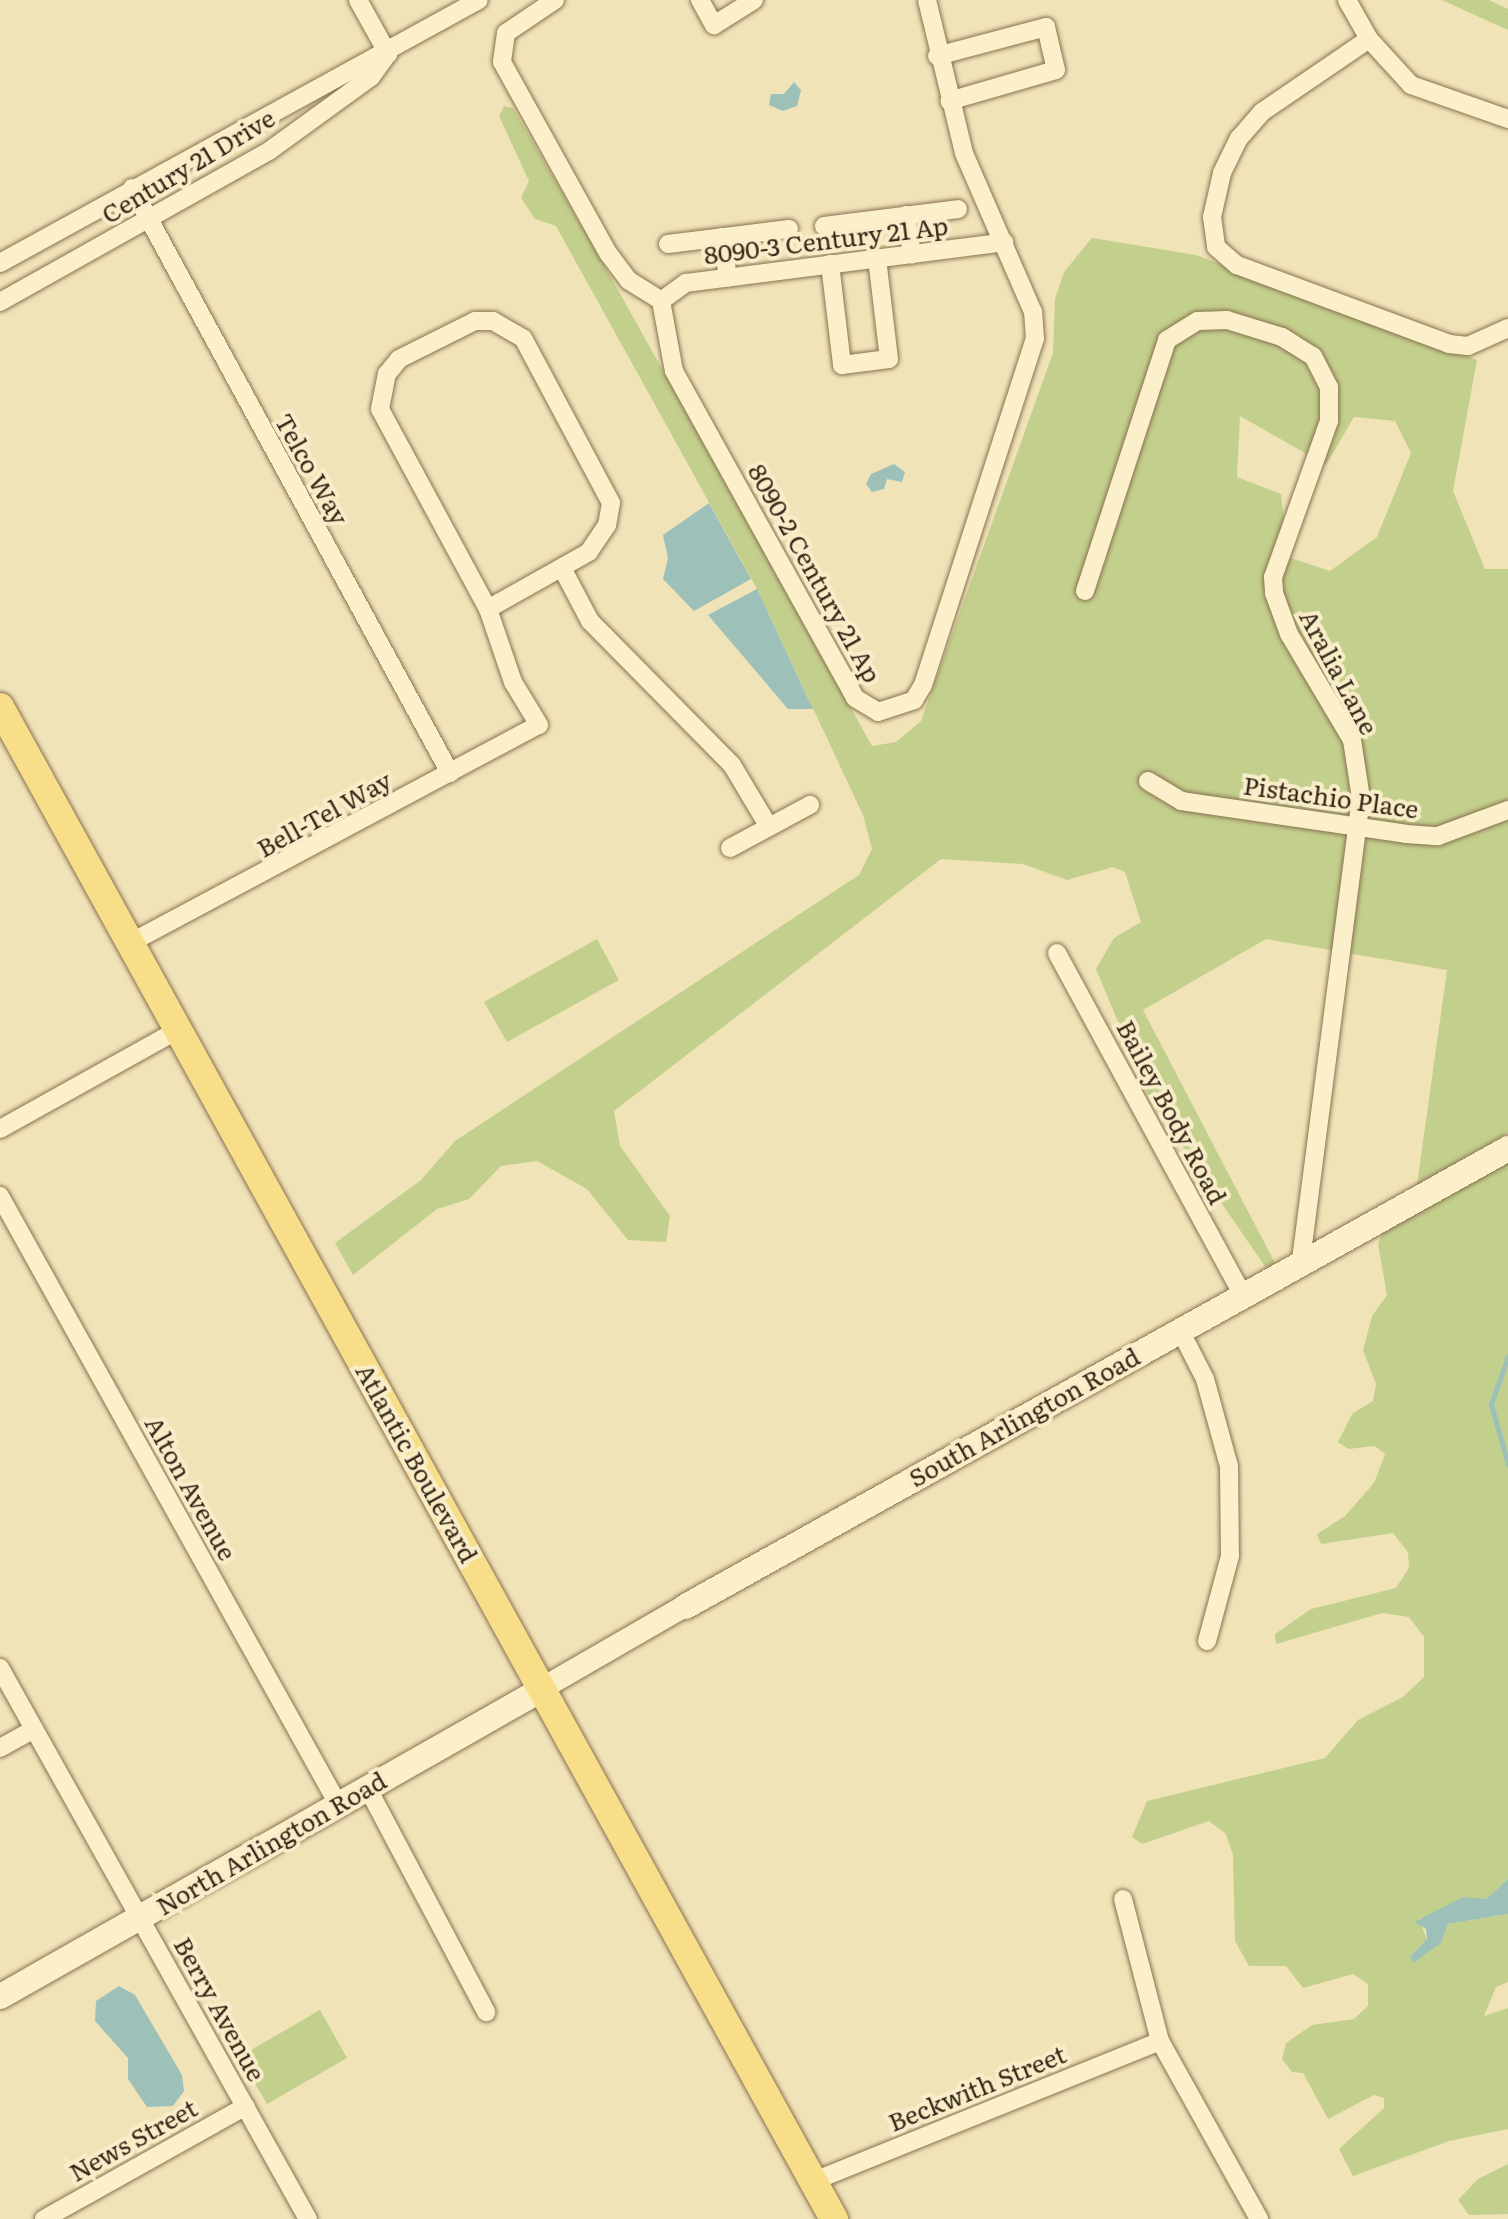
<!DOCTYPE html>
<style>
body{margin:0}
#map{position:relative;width:1508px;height:2219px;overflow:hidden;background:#f1e3b8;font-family:Literata,serif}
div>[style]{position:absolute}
.green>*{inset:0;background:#c3cf8c}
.water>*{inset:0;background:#9dc0b8}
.stream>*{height:5px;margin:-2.5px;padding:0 2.5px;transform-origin:2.5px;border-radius:2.5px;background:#9dc0b8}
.roads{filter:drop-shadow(0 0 2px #887252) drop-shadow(0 0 2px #887252)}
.minor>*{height:18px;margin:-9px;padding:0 9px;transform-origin:9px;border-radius:9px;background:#fcf0cb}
.tertiary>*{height:22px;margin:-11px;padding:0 11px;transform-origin:11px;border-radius:11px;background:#fcf0cb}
.secondary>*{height:25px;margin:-12.5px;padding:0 12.5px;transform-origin:12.5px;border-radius:12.5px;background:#fcf0cb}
.primary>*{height:28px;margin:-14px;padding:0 14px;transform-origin:14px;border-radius:14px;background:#f9de8a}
span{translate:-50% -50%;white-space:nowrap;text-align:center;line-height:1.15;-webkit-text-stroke:8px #f8edc8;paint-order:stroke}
.street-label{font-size:25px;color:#352819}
</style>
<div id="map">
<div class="green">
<i style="clip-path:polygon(1442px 0,1489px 0,1508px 9px,1508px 30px)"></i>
<i style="clip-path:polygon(evenodd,504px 106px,513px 108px,603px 263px,872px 746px,896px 742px,921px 721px,1053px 353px,1055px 299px,1064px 272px,1092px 238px,1196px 255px,1477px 360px,1453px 491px,1485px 569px,1508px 569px,1508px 1133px,1417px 1185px,1447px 970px,1266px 939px,1143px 1010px,1275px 1263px,1266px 1268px,1150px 1099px,1096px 969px,1114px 938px,1141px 922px,1125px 872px,1113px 867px,1067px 880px,1023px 864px,941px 859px,614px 1111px,620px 1146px,670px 1216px,666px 1242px,628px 1240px,587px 1189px,537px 1161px,501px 1166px,469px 1199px,437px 1209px,353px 1275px,335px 1243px,421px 1180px,455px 1141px,859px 875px,872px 849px,863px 815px,757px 589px,556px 226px,535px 219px,521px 198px,529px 181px,499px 116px,504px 106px,1240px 416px,1326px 465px,1354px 417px,1395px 421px,1411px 453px,1377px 537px,1330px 571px,1288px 557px,1281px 494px,1237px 477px,1240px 416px)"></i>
<i style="clip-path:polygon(597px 939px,619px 980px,507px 1042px,484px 1002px)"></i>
<i style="clip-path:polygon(1508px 1162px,1508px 1879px,1486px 1899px,1463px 1898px,1432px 1918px,1419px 1918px,1427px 1940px,1410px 1957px,1414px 1962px,1440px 1943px,1448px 1924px,1508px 1914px,1508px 1982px,1496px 1987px,1484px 2016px,1508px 2008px,1508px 2129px,1449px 2141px,1353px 2176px,1339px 2149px,1384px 2108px,1384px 2098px,1374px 2095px,1328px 2119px,1303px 2073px,1292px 2072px,1282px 2059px,1286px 2043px,1312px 2025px,1354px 2019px,1368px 2006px,1368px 1984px,1353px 1974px,1303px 1988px,1286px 1966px,1249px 1966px,1235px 1941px,1233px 1855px,1226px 1834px,1209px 1821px,1142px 1844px,1132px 1837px,1147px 1801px,1325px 1758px,1358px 1720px,1403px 1697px,1424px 1677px,1424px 1637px,1409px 1617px,1382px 1613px,1276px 1644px,1275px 1634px,1311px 1609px,1396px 1588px,1409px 1568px,1408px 1552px,1393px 1533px,1321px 1544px,1317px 1534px,1345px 1516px,1374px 1483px,1385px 1454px,1375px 1446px,1348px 1449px,1338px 1442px,1352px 1414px,1373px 1401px,1376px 1384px,1363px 1350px,1372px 1316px,1387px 1295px,1378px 1244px,1383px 1231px)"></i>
<i style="clip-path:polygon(320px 2010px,347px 2058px,267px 2104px,239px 2057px)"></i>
<i style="clip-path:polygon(1508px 2164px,1508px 2214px,1469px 2215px,1458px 2200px,1478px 2179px)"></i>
</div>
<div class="water">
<i style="clip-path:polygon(794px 82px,801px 90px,797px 106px,783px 111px,769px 105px,771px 94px,784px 94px)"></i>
<i style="clip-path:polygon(894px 464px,905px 472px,902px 482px,887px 479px,884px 489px,872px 492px,866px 484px,871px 474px)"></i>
<i style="clip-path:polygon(709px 503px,751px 579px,694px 611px,663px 579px,668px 558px,663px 535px)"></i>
<i style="clip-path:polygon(757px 589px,813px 709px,788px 709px,708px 615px)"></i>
<i style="clip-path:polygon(1508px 1879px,1508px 1914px,1448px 1924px,1441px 1943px,1413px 1963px,1410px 1957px,1427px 1939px,1426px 1929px,1414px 1922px,1463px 1897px,1486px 1899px)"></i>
<i style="clip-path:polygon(119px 1986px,135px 1995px,182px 2075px,184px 2091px,173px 2106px,147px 2107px,128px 2079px,128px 2058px,95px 2021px,96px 2001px)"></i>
</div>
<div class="stream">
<i style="left:1508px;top:1356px;width:51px;rotate:109.5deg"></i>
<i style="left:1491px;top:1404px;width:63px;rotate:74.4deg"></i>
</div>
<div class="roads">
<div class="minor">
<i style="left:358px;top:0;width:62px;rotate:60.9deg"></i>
<i style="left:555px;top:0;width:59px;rotate:146deg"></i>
<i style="left:506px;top:33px;width:29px;rotate:98deg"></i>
<i style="left:502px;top:62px;width:218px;rotate:61deg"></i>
<i style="left:608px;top:253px;width:34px;rotate:53deg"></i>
<i style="left:628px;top:280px;width:39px;rotate:32deg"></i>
<i style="left:661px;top:301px;width:71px;rotate:79.5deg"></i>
<i style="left:674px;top:371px;width:374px;rotate:61deg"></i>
<i style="left:855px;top:698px;width:27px;rotate:31deg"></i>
<i style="left:878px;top:712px;width:38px;rotate:-18deg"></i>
<i style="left:914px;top:700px;width:17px;rotate:-59deg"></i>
<i style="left:923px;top:685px;width:364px;rotate:-72.1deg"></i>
<i style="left:1035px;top:339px;width:27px;rotate:-94deg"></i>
<i style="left:1033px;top:312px;width:173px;rotate:-113.5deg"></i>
<i style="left:964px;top:153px;width:157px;rotate:-103.6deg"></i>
<i style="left:700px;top:0;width:29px;rotate:61deg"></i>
<i style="left:714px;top:25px;width:47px;rotate:-32deg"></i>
<i style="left:1347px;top:0;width:45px;rotate:60.6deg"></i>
<i style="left:1369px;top:39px;width:62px;rotate:47.6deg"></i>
<i style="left:1411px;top:85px;width:103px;rotate:19.3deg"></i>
<i style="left:1369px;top:39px;width:130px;rotate:145.7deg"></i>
<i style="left:1262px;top:112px;width:35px;rotate:131deg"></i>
<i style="left:1239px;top:138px;width:39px;rotate:116deg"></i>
<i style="left:1222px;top:173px;width:45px;rotate:102.8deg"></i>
<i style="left:1212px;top:217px;width:30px;rotate:82deg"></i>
<i style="left:1216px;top:247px;width:28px;rotate:41deg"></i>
<i style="left:1237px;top:265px;width:226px;rotate:20.4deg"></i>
<i style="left:1449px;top:344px;width:19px;rotate:6deg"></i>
<i style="left:1468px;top:346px;width:44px;rotate:-24.2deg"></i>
<i style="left:937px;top:56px;width:113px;rotate:-14.9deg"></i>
<i style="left:1046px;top:27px;width:44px;rotate:76.9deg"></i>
<i style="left:1056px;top:70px;width:111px;rotate:163.8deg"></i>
<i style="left:132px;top:188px;width:666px;rotate:61.47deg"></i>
<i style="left:906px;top:215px;width:40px;rotate:81.5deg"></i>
<i style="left:824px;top:226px;width:135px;rotate:-7.2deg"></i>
<i style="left:722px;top:237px;width:41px;rotate:81.7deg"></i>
<i style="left:668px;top:244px;width:122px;rotate:-7.1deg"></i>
<i style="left:0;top:263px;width:546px;rotate:-28.77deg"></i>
<i style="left:830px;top:264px;width:102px;rotate:83.2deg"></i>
<i style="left:842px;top:365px;width:47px;rotate:-7.3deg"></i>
<i style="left:889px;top:359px;width:101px;rotate:-96.8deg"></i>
<i style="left:661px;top:301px;width:31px;rotate:-36deg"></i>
<i style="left:686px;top:283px;width:321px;rotate:-7.3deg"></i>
<i style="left:0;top:302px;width:308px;rotate:-29.3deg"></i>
<i style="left:269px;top:151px;width:126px;rotate:-36deg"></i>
<i style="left:371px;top:77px;width:29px;rotate:-54deg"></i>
<i style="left:562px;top:568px;width:60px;rotate:62.2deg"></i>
<i style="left:590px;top:621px;width:202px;rotate:45.4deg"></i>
<i style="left:732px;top:765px;width:72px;rotate:59.2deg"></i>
<i style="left:1085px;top:591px;width:264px;rotate:-71.9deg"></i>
<i style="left:1167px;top:340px;width:36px;rotate:-32deg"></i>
<i style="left:1198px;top:321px;width:29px;rotate:-2deg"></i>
<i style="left:1227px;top:320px;width:58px;rotate:17.2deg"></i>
<i style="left:1282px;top:337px;width:36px;rotate:32deg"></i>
<i style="left:1313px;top:356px;width:35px;rotate:63deg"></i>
<i style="left:1329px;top:387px;width:34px;rotate:90deg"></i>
<i style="left:1329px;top:421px;width:166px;rotate:109.7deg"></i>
<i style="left:1273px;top:577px;width:16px;rotate:86deg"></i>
<i style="left:1274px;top:593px;width:44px;rotate:69.9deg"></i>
<i style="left:1289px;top:634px;width:123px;rotate:59.3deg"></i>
<i style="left:1352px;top:740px;width:59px;rotate:81.2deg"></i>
<i style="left:1361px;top:798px;width:471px;rotate:97.4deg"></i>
<i style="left:1148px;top:781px;width:39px;rotate:31deg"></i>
<i style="left:1181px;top:801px;width:227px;rotate:8.3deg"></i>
<i style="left:1406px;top:834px;width:32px;rotate:4deg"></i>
<i style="left:1438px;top:836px;width:75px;rotate:-20.4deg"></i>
<i style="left:730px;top:848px;width:91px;rotate:-28.3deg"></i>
<i style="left:130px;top:943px;width:463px;rotate:-28.1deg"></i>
<i style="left:539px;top:725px;width:50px;rotate:-121.2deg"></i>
<i style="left:513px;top:682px;width:77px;rotate:-108.9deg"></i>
<i style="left:488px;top:609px;width:227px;rotate:-118.4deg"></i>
<i style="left:380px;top:409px;width:36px;rotate:-79deg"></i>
<i style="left:387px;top:374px;width:19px;rotate:-51deg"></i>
<i style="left:399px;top:359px;width:85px;rotate:-26.6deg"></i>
<i style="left:475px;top:321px;width:18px"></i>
<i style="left:493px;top:321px;width:34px;rotate:30deg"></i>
<i style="left:523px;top:338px;width:187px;rotate:61.9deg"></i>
<i style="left:611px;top:503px;width:22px;rotate:100deg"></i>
<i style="left:607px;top:525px;width:32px;rotate:124deg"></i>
<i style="left:589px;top:552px;width:116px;rotate:150.6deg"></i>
<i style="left:1057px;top:953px;width:389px;rotate:61.5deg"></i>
<i style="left:0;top:1129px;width:204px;rotate:-29.1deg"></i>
<i style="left:0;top:1196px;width:696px;rotate:60.93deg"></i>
<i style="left:1180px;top:1330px;width:55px;rotate:63deg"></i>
<i style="left:1205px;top:1379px;width:90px;rotate:74.6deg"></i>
<i style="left:1229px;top:1466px;width:90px;rotate:89.4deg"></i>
<i style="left:1230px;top:1556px;width:88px;rotate:105.1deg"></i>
<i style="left:0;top:1668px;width:631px;rotate:60.8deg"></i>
<i style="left:0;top:1748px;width:39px;rotate:-29deg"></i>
<i style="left:367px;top:1787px;width:255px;rotate:62.1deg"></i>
<i style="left:1123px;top:1899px;width:147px;rotate:75.4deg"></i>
<i style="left:1160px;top:2041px;width:204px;rotate:60.9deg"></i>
<i style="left:814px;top:2181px;width:373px;rotate:-22deg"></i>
<i style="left:44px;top:2219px;width:231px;rotate:-29.2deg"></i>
</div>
<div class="tertiary">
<i style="left:541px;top:1689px;width:166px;rotate:-30deg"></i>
</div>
<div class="secondary">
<i style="left:685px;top:1606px;width:942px;rotate:-29.1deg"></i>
<i style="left:0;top:1996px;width:622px;rotate:-29.57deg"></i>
</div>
<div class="primary">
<i style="left:0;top:707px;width:1727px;rotate:61.12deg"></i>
</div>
</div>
<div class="street-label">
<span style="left:188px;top:166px;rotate:-31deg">Century 21 Drive</span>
<span style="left:826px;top:240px;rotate:-7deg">8090-3 Century 21 Ap</span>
<span style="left:312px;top:469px;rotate:61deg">Telco Way</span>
<span style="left:815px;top:573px;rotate:61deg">8090-2 Century 21 Ap</span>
<span style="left:1339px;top:672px;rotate:62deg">Aralia Lane</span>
<span style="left:1331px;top:797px;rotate:8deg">Pistachio Place</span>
<span style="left:324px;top:814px;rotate:-29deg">Bell-Tel Way</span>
<span style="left:1172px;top:1112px;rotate:62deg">Bailey Body Road</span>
<span style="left:1024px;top:1417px;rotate:-29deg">South Arlington Road</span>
<span style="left:417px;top:1463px;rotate:61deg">Atlantic Boulevard</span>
<span style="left:191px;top:1488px;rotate:61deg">Alton Avenue</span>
<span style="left:271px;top:1843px;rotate:-30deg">North Arlington Road</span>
<span style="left:220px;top:2009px;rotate:61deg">Berry Avenue</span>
<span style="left:977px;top:2088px;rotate:-22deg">Beckwith Street</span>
<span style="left:133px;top:2140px;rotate:-29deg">News Street</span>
</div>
</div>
